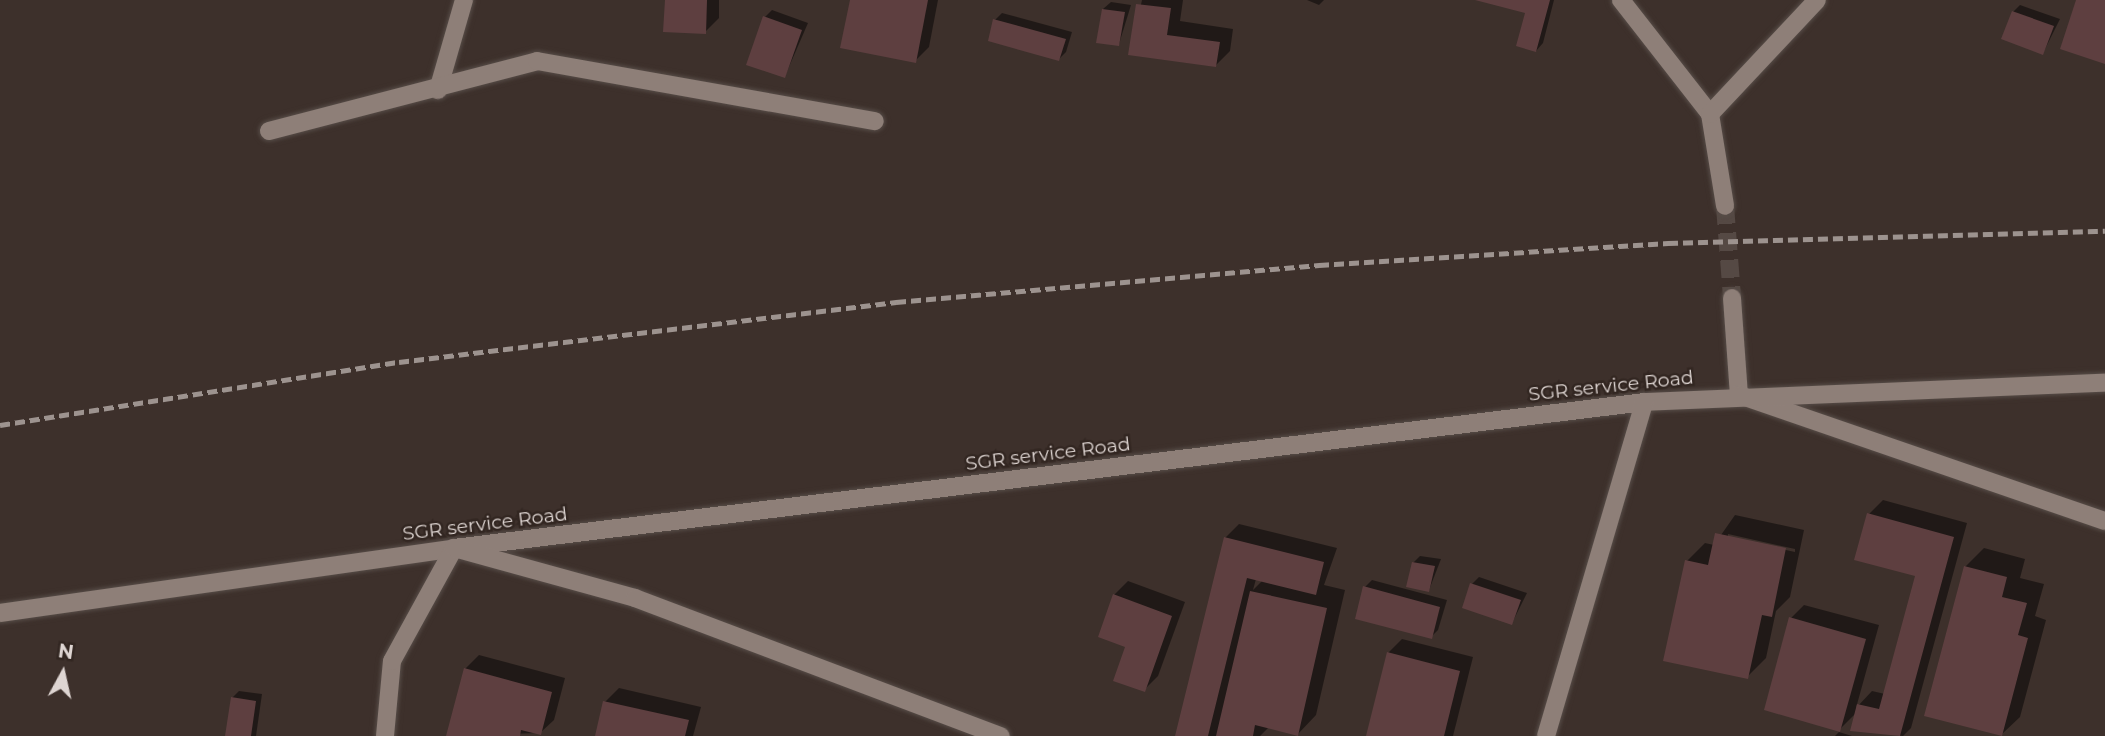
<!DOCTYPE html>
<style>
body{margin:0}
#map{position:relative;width:2105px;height:736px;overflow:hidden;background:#3d302b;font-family:Montserrat,sans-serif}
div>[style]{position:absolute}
.shadow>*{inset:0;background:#0007}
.building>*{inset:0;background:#5e3f40}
.street-tunnel>*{height:18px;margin-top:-9px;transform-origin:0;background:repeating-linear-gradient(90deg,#554944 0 18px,transparent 0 27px)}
.roads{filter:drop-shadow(0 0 2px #574d48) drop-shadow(0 0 2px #574d48)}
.street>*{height:18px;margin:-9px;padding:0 9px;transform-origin:9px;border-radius:9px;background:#8e7f78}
.rail>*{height:5px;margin-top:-2.5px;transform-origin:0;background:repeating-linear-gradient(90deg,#9d938f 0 10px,transparent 0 15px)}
span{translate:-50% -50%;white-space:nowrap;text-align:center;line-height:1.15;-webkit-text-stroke:5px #322621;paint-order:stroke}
.street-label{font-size:19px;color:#ded5d2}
.north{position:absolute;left:28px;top:638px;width:70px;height:70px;-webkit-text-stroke:5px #322621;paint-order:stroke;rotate:8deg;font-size:19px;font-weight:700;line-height:28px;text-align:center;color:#ded5d2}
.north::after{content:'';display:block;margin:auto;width:24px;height:32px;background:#ded5d2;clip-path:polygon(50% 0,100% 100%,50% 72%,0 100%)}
</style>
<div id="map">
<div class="shadow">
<i style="clip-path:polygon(666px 0,719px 0,719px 18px,705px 32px)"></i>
<i style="clip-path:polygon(851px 0,938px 0,929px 47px,915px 61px)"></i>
<i style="clip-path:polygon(1142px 0,1183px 0,1180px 21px,1233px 29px,1230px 51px,1216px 65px,1130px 53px)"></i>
<i style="clip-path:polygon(1307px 0,1324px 0,1319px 5px)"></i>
<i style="clip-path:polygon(1481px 0,1554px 0,1543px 43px,1536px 51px,1527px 12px)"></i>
<i style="clip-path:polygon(1111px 2px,1131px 5px,1119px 44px,1103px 9px)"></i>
<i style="clip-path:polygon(2020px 5px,2060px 19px,2043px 53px,2013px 12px)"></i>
<i style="clip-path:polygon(772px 10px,808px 23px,785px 76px,765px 17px)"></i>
<i style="clip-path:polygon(1002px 13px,1072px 32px,1066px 52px,1059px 59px,995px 20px)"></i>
<i style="clip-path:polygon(1883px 500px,1967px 523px,1911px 728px,1903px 736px,1852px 729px,1856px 713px,1839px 730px,1791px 618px,1804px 605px,1879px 625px,1856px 708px,1872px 691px,1885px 694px,1917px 574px,1869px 514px)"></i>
<i style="clip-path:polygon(evenodd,1735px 515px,1804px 530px,1790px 597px,1776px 611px,1766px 658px,1747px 677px,1687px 561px,1705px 543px,1714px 545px,1735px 515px,1728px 534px,1795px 549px,1795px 552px,1728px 537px,1728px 534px)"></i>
<i style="clip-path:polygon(evenodd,1239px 524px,1337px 548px,1324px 585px,1345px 590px,1316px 715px,1298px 734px,1269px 727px,1260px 736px,1177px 736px,1225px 538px,1239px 524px,1256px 579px,1263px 580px,1253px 590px,1256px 579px)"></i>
<i style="clip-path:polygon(1984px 548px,2025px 559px,2020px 578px,2044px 584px,2035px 616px,2046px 620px,2020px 717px,2001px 735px,1965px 567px)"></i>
<i style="clip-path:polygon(1420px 556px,1441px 559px,1429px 590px,1413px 563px)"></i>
<i style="clip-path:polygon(1479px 577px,1527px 593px,1512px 623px,1472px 584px)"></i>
<i style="clip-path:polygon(1372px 580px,1447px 600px,1438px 630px,1431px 637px,1365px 587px)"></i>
<i style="clip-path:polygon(1128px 581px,1185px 602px,1158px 676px,1144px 690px,1114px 595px)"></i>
<i style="clip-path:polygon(1402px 639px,1473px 657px,1453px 736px,1367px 736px,1388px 653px)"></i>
<i style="clip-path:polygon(479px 655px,565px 678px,554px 720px,540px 733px,448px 736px,465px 669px)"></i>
<i style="clip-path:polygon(619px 688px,701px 707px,693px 736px,596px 736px,605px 702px)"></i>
<i style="clip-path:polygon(239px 691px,262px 694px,256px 736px,227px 736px,232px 698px)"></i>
<i style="clip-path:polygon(1839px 732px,1852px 736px,1835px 736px)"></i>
</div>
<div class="building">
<i style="clip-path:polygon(665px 0,707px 0,706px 34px,663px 32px)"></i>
<i style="clip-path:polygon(850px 0,928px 0,916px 63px,840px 48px)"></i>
<i style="clip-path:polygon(1475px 0,1550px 0,1536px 52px,1516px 46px,1525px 13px)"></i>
<i style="clip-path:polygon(2076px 0,2105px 0,2105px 64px,2060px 49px)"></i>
<i style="clip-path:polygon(1136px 4px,1171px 8px,1167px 35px,1220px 42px,1216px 67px,1128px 55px)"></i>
<i style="clip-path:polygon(1102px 9px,1125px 12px,1119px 46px,1096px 43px)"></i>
<i style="clip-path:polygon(2012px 11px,2054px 26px,2043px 55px,2001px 39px)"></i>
<i style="clip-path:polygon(763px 16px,802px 30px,785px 78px,746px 65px)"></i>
<i style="clip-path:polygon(993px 19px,1066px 39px,1059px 61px,988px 41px)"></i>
<i style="clip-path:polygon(1867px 513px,1954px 537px,1900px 736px,1850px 731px,1857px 704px,1879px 709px,1915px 576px,1854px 560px)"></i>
<i style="clip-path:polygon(1715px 533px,1786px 548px,1772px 617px,1762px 615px,1748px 679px,1663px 661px,1685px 560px,1708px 565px)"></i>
<i style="clip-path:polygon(1224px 537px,1324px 562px,1316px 595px,1247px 578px,1208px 736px,1175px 736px)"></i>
<i style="clip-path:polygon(1412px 562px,1435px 566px,1429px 592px,1406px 587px)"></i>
<i style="clip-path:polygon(1964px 566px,2007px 577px,2002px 597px,2027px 603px,2018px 635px,2028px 638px,2002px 736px,1924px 716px)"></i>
<i style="clip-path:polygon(1470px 583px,1521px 600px,1512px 625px,1462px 608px)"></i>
<i style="clip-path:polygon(1363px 586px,1440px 607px,1432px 639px,1355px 619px)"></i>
<i style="clip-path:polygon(1250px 591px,1327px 608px,1298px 736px,1255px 725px,1253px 736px,1216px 736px)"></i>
<i style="clip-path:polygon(1113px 594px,1172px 616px,1145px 692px,1113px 681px,1125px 647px,1098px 637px)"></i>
<i style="clip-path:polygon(1789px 617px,1866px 639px,1840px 732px,1764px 710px)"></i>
<i style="clip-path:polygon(1387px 652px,1460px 671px,1444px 736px,1366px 736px)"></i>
<i style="clip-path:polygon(464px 668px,552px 692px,541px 735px,521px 730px,520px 736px,446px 736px)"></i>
<i style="clip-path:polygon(231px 697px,256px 701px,251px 736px,225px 736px)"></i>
<i style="clip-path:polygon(603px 701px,689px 720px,685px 736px,595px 736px)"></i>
</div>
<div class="street-tunnel">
<i style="left:1725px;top:206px;width:92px;rotate:85.6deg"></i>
</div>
<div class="roads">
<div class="street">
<i style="left:1621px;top:0;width:145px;rotate:52deg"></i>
<i style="left:1710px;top:114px;width:93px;rotate:80.7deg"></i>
<i style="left:438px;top:90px;width:94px;rotate:-73.9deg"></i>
<i style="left:1710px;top:114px;width:156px;rotate:-46.8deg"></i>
<i style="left:269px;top:131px;width:277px;rotate:-14.6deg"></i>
<i style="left:537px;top:61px;width:343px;rotate:10.1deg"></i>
<i style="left:1732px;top:298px;width:97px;rotate:85.9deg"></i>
<i style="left:1739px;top:395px;width:387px;rotate:19deg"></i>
<i style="left:0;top:613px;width:459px;rotate:-8.1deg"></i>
<i style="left:454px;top:548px;width:1199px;rotate:-6.99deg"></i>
<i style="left:1644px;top:402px;width:461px;rotate:-2.4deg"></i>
<i style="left:385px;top:736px;width:75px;rotate:-84.7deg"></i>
<i style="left:392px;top:661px;width:129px;rotate:-61.2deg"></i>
<i style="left:454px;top:548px;width:188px;rotate:15.4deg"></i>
<i style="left:635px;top:598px;width:391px;rotate:20.7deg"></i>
<i style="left:1546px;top:736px;width:348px;rotate:-73.6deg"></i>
</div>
</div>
<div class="rail">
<i style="left:0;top:425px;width:404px;rotate:-9deg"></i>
<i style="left:399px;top:362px;width:501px;rotate:-6.88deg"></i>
<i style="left:896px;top:302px;width:425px;rotate:-5deg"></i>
<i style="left:1319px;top:265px;width:350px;rotate:-3.6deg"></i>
<i style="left:1668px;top:243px;width:437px;rotate:-1.6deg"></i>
</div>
<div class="street-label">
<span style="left:1611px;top:386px;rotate:-6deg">SGR service Road</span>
<span style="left:1048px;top:454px;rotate:-7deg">SGR service Road</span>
<span style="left:485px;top:524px;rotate:-7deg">SGR service Road</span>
</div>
<div class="north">N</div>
</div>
